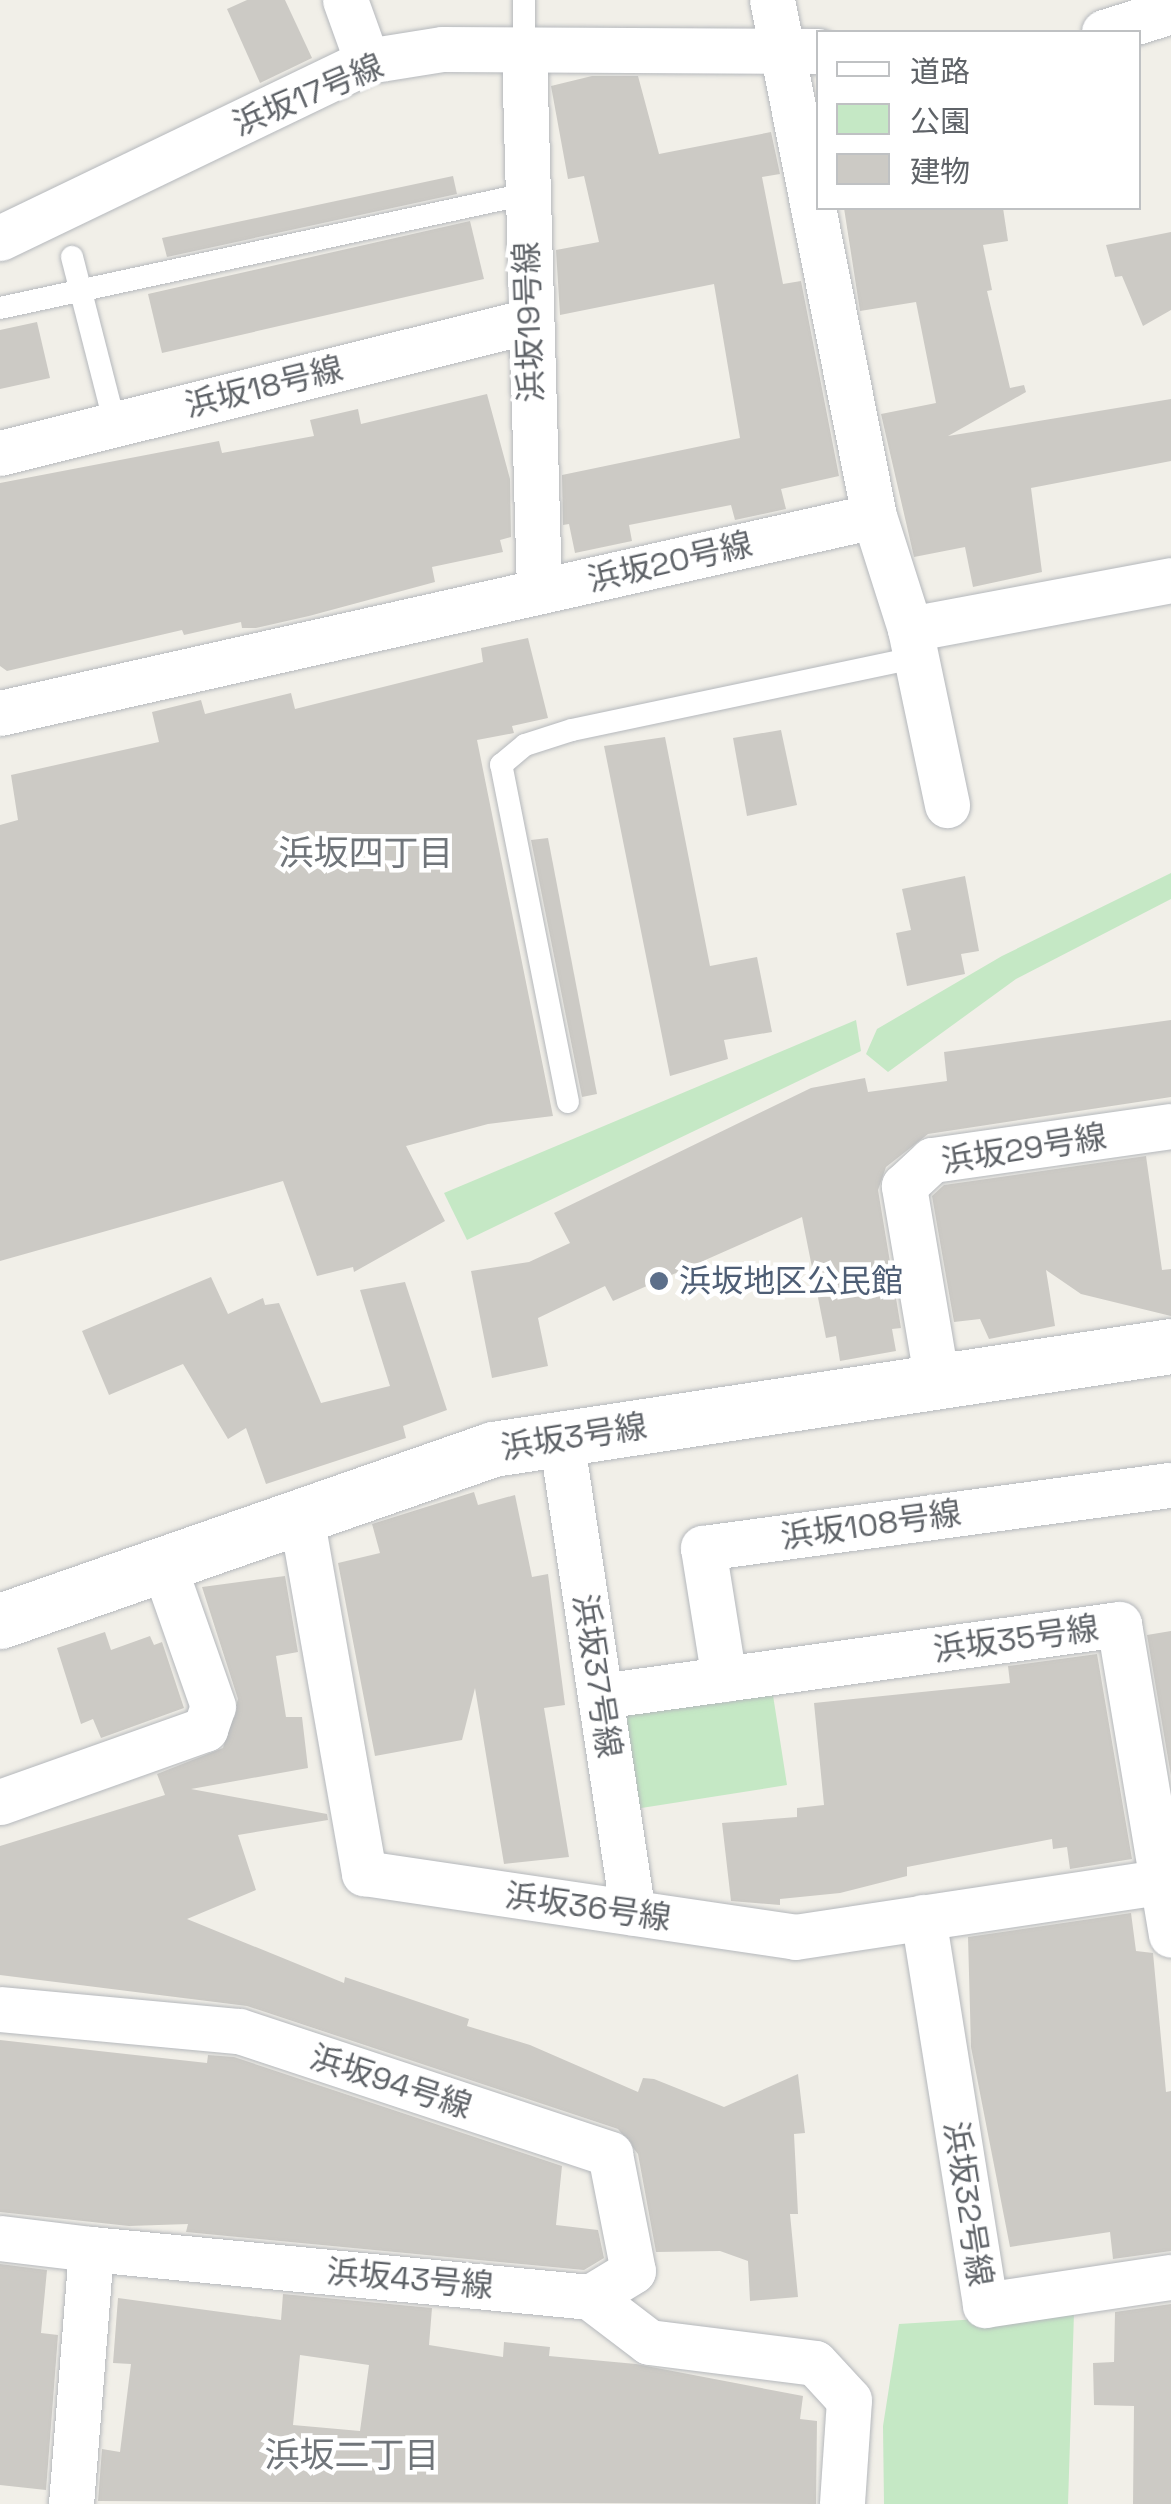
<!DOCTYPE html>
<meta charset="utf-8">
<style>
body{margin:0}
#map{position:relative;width:1171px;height:2504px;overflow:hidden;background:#f1efe8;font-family:"Space Grotesk","Noto Sans JP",sans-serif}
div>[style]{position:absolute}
.green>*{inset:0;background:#c5e8c5}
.building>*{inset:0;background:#cccac5}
.roads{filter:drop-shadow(0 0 2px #b5b8bc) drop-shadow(0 0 2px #b5b8bc)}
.lane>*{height:22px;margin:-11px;padding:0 11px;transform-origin:11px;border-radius:11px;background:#fff}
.street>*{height:45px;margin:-22.5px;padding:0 22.5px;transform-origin:22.5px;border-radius:22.5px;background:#fff}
.secondary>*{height:55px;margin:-27.5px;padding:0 27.5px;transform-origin:27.5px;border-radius:27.5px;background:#fff}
.dots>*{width:28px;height:28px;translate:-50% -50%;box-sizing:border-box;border:5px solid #fff;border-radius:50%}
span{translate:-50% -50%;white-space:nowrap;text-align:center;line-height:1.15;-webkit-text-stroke:9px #fff;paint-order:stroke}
.street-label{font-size:32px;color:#5f6368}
.service-label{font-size:32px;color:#4e5e75}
.left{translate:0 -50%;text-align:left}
.neighbourhood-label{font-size:35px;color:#70757a}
.legend{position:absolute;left:816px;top:30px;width:325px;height:180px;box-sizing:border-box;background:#fff;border:2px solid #bfc1c3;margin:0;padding:12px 18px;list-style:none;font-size:30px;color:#5f6368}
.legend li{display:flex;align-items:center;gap:20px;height:50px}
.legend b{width:50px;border:2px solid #bfc1c3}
</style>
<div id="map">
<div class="green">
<i style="clip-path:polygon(1171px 873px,1171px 899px,1016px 979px,888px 1072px,866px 1054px,877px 1029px,1002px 956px)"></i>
<i style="clip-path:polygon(856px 1020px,861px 1051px,467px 1240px,444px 1193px)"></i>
<i style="clip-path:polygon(772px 1689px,787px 1785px,635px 1809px,619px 1712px)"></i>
<i style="clip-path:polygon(1074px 2313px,1068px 2504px,884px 2504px,883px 2426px,899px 2324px)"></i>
</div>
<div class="building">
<i style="clip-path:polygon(247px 0,285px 0,312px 58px,260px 83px,227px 9px)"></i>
<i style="clip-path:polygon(592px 76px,638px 76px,659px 154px,771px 132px,780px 174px,762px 177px,783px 284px,801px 281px,839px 476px,781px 489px,786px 509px,735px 520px,731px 505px,629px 525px,632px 541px,575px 553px,569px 524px,563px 525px,562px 475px,740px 438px,714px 284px,560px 315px,556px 250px,599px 242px,584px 176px,568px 179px,551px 86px)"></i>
<i style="clip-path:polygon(453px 176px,457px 194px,167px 257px,162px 238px)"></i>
<i style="clip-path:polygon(844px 208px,1003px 208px,1008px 241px,983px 245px,992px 290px,987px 291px,1010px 388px,1024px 385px,1026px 392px,948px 436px,1171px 399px,1171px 461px,1031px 488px,1042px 572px,973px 587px,965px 547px,914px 557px,881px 414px,936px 403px,916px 302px,860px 311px)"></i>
<i style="clip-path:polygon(470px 221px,484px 279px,162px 353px,148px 294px)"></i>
<i style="clip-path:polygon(1171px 232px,1171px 310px,1143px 326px,1122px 276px,1115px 277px,1106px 245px)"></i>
<i style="clip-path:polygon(37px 322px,50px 378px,0 389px,0 330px)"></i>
<i style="clip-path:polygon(487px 394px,510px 479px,511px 537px,500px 540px,503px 552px,432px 567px,435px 582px,309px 616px,256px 628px,242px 628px,241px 622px,184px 635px,182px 630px,7px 671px,0 666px,0 483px,219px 441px,222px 453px,314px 436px,310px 420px,358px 409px,361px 424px)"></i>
<i style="clip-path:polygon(528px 638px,548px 718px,512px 726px,514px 733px,477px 740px,553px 1116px,488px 1124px,406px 1146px,445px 1221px,354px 1272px,353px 1267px,317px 1276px,283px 1181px,0 1261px,0 825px,18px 820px,11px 775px,159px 742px,152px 712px,201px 700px,205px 714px,291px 693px,295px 709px,483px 662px,481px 648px)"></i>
<i style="clip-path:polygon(781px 730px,797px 805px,747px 816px,733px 738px)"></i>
<i style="clip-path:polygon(665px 737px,710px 966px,757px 957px,772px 1032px,724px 1040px,728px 1059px,670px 1076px,604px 746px)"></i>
<i style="clip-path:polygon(548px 838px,597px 1094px,582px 1097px,531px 840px)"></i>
<i style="clip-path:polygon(965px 876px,979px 951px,961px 954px,965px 974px,907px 986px,896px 933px,911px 930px,902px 889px)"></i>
<i style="clip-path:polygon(1171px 1020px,1171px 1097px,928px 1134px,886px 1167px,878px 1190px,901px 1328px,892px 1329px,896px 1351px,840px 1361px,836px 1336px,826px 1338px,802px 1217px,613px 1301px,605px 1286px,538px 1318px,548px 1366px,492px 1378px,471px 1271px,529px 1262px,570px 1243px,554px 1213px,811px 1088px,865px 1078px,868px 1092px,947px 1081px,944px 1052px)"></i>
<i style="clip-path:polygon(1146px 1156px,1162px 1270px,1171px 1269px,1171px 1316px,1081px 1294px,1046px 1270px,1055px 1326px,989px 1339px,980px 1319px,954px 1322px,932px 1196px,944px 1185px)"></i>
<i style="clip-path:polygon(211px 1277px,228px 1314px,263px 1298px,265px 1305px,279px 1303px,321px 1403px,390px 1386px,360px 1290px,405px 1282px,447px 1410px,403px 1426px,406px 1438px,266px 1484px,246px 1428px,228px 1439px,183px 1364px,109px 1395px,82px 1331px)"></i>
<i style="clip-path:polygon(474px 1492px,478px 1505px,515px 1495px,532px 1577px,548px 1574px,565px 1705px,544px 1708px,569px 1857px,504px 1864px,475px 1688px,462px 1740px,375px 1756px,338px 1563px,380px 1553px,372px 1524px)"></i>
<i style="clip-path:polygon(285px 1576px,298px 1652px,276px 1656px,286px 1717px,302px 1717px,308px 1768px,191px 1789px,327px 1814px,328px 1820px,238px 1835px,256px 1890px,187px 1919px,344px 1983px,345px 1977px,469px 2019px,467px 2026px,530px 2045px,638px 2092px,643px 2078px,654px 2079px,724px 2107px,798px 2074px,805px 2133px,794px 2134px,798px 2214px,790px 2214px,798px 2297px,750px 2301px,748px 2261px,720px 2251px,656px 2252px,638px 2154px,618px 2129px,247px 2006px,0 1975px,0 1846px,165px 1795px,157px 1774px,223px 1748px,238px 1699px,202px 1587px)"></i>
<i style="clip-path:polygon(1171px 1631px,1171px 1776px,1147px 1635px)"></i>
<i style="clip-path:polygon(105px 1632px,111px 1650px,150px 1636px,154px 1645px,162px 1642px,184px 1708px,101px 1738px,93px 1719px,81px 1724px,57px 1648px)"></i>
<i style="clip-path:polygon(1097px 1654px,1132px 1859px,1070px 1869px,1067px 1847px,1053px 1849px,1052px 1839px,907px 1867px,907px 1876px,840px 1893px,780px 1899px,780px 1905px,731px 1901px,722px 1823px,797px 1817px,797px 1808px,824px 1805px,814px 1703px,1010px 1683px,1008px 1666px)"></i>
<i style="clip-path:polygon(1131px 1913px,1136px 1951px,1153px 1953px,1166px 2092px,1171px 2091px,1171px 2251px,1113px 2259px,1110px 2232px,1010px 2247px,971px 2047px,968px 1937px)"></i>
<i style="clip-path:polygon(0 2040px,207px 2063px,208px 2055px,234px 2057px,562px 2166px,556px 2225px,598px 2230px,604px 2258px,584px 2270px,186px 2232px,188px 2224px,129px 2226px,0 2212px)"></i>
<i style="clip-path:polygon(0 2264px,47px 2270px,41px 2333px,58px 2335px,46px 2490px,0 2485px)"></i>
<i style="clip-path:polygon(evenodd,283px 2294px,432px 2308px,429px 2345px,503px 2357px,504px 2342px,550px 2347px,549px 2356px,636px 2364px,803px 2396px,800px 2419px,817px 2421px,816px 2504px,98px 2501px,102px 2449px,120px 2452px,131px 2364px,113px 2363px,118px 2298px,281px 2320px,283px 2294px,300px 2355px,369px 2365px,360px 2431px,293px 2425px,300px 2355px)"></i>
<i style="clip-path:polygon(1171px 2304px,1171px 2504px,1133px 2504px,1134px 2406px,1094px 2405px,1093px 2363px,1114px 2362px,1115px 2312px)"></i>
</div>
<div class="roads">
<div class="lane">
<i style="left:524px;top:0;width:53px;rotate:90deg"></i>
<i style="left:72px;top:257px;width:172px;rotate:75.6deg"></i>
<i style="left:0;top:308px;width:538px;rotate:-12.23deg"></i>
<i style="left:568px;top:1102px;width:344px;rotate:-101.2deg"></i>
<i style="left:501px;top:765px;width:31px;rotate:-40deg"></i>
<i style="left:525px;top:745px;width:49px;rotate:-17.7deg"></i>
<i style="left:572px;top:730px;width:353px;rotate:-11.9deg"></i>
</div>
<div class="street">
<i style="left:345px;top:0;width:65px;rotate:70.2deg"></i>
<i style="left:1104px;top:32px;width:70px;rotate:-17.4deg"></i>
<i style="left:524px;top:53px;width:538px;rotate:88.4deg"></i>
<i style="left:0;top:238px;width:407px;rotate:-25.7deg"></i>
<i style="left:367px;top:61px;width:76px;rotate:-9.1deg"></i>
<i style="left:442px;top:49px;width:376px;rotate:0.3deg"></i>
<i style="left:0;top:453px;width:545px;rotate:-14.01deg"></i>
<i style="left:874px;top:516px;width:119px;rotate:72.3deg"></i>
<i style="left:910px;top:629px;width:180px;rotate:78.1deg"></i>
<i style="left:910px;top:629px;width:266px;rotate:-10.6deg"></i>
<i style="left:0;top:713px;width:896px;rotate:-12.7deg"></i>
<i style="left:874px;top:516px;width:526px;rotate:-101.18deg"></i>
<i style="left:937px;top:1382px;width:199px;rotate:-99.6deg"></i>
<i style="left:904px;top:1186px;width:38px;rotate:-43deg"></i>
<i style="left:932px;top:1160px;width:241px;rotate:-8.1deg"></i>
<i style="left:561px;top:1438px;width:480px;rotate:81.4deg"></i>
<i style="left:301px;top:1516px;width:363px;rotate:80deg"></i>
<i style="left:364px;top:1873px;width:436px;rotate:8.4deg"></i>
<i style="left:795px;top:1937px;width:380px;rotate:-8.6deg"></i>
<i style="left:724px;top:1679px;width:133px;rotate:-99.1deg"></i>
<i style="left:703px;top:1548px;width:472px;rotate:-7.7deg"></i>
<i style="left:601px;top:1696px;width:523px;rotate:-7.91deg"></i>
<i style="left:1119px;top:1624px;width:315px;rotate:80.5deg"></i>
<i style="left:0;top:1802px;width:218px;rotate:-19.6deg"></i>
<i style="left:205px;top:1729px;width:24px;rotate:-71deg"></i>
<i style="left:213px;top:1706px;width:151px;rotate:-109.4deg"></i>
<i style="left:923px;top:1917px;width:393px;rotate:80.9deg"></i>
<i style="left:985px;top:2305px;width:188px;rotate:-8.6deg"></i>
<i style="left:0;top:2009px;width:240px;rotate:5.3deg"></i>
<i style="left:239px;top:2031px;width:391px;rotate:18.3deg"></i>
<i style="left:610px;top:2154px;width:119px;rotate:78.9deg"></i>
<i style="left:633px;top:2271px;width:50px;rotate:148.8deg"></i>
<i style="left:0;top:2238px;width:92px;rotate:6.9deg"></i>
<i style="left:71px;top:2504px;width:256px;rotate:-85.5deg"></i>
<i style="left:91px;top:2249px;width:501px;rotate:5.49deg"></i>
<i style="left:590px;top:2297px;width:74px;rotate:37.3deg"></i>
<i style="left:649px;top:2342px;width:167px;rotate:7.2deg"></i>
<i style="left:815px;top:2363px;width:50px;rotate:47.4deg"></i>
<i style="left:849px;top:2400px;width:104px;rotate:93.9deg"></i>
</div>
<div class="secondary">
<i style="left:0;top:1621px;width:522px;rotate:-19.23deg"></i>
<i style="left:493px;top:1449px;width:686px;rotate:-8.64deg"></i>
</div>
</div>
<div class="dots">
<i style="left:659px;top:1281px;background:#5c6f8a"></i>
</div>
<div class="street-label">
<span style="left:308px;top:95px;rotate:-23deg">浜坂17号線</span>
<span style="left:529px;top:322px;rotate:-92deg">浜坂19号線</span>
<span style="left:264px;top:387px;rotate:-14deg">浜坂18号線</span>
<span style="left:670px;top:562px;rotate:-13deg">浜坂20号線</span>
<span style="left:1024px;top:1149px;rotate:-9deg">浜坂29号線</span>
<span style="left:574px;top:1437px;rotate:-9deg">浜坂3号線</span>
<span style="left:871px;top:1525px;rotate:-8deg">浜坂108号線</span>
<span style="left:1016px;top:1639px;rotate:-8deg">浜坂35号線</span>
<span style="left:597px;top:1676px;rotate:81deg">浜坂37号線</span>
<span style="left:588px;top:1907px;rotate:8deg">浜坂36号線</span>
<span style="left:391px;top:2082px;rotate:18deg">浜坂94号線</span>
<span style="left:968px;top:2204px;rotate:81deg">浜坂32号線</span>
<span style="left:410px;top:2279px;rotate:5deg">浜坂43号線</span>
</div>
<div class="service-label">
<span class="left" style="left:679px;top:1281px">浜坂地区公民館</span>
</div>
<div class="neighbourhood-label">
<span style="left:366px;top:853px">浜坂四丁目</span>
<span style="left:352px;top:2455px">浜坂二丁目</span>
</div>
<ul class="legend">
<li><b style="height:12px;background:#fff"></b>道路</li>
<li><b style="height:28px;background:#c5e8c5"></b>公園</li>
<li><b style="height:28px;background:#cccac5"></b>建物</li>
</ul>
</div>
